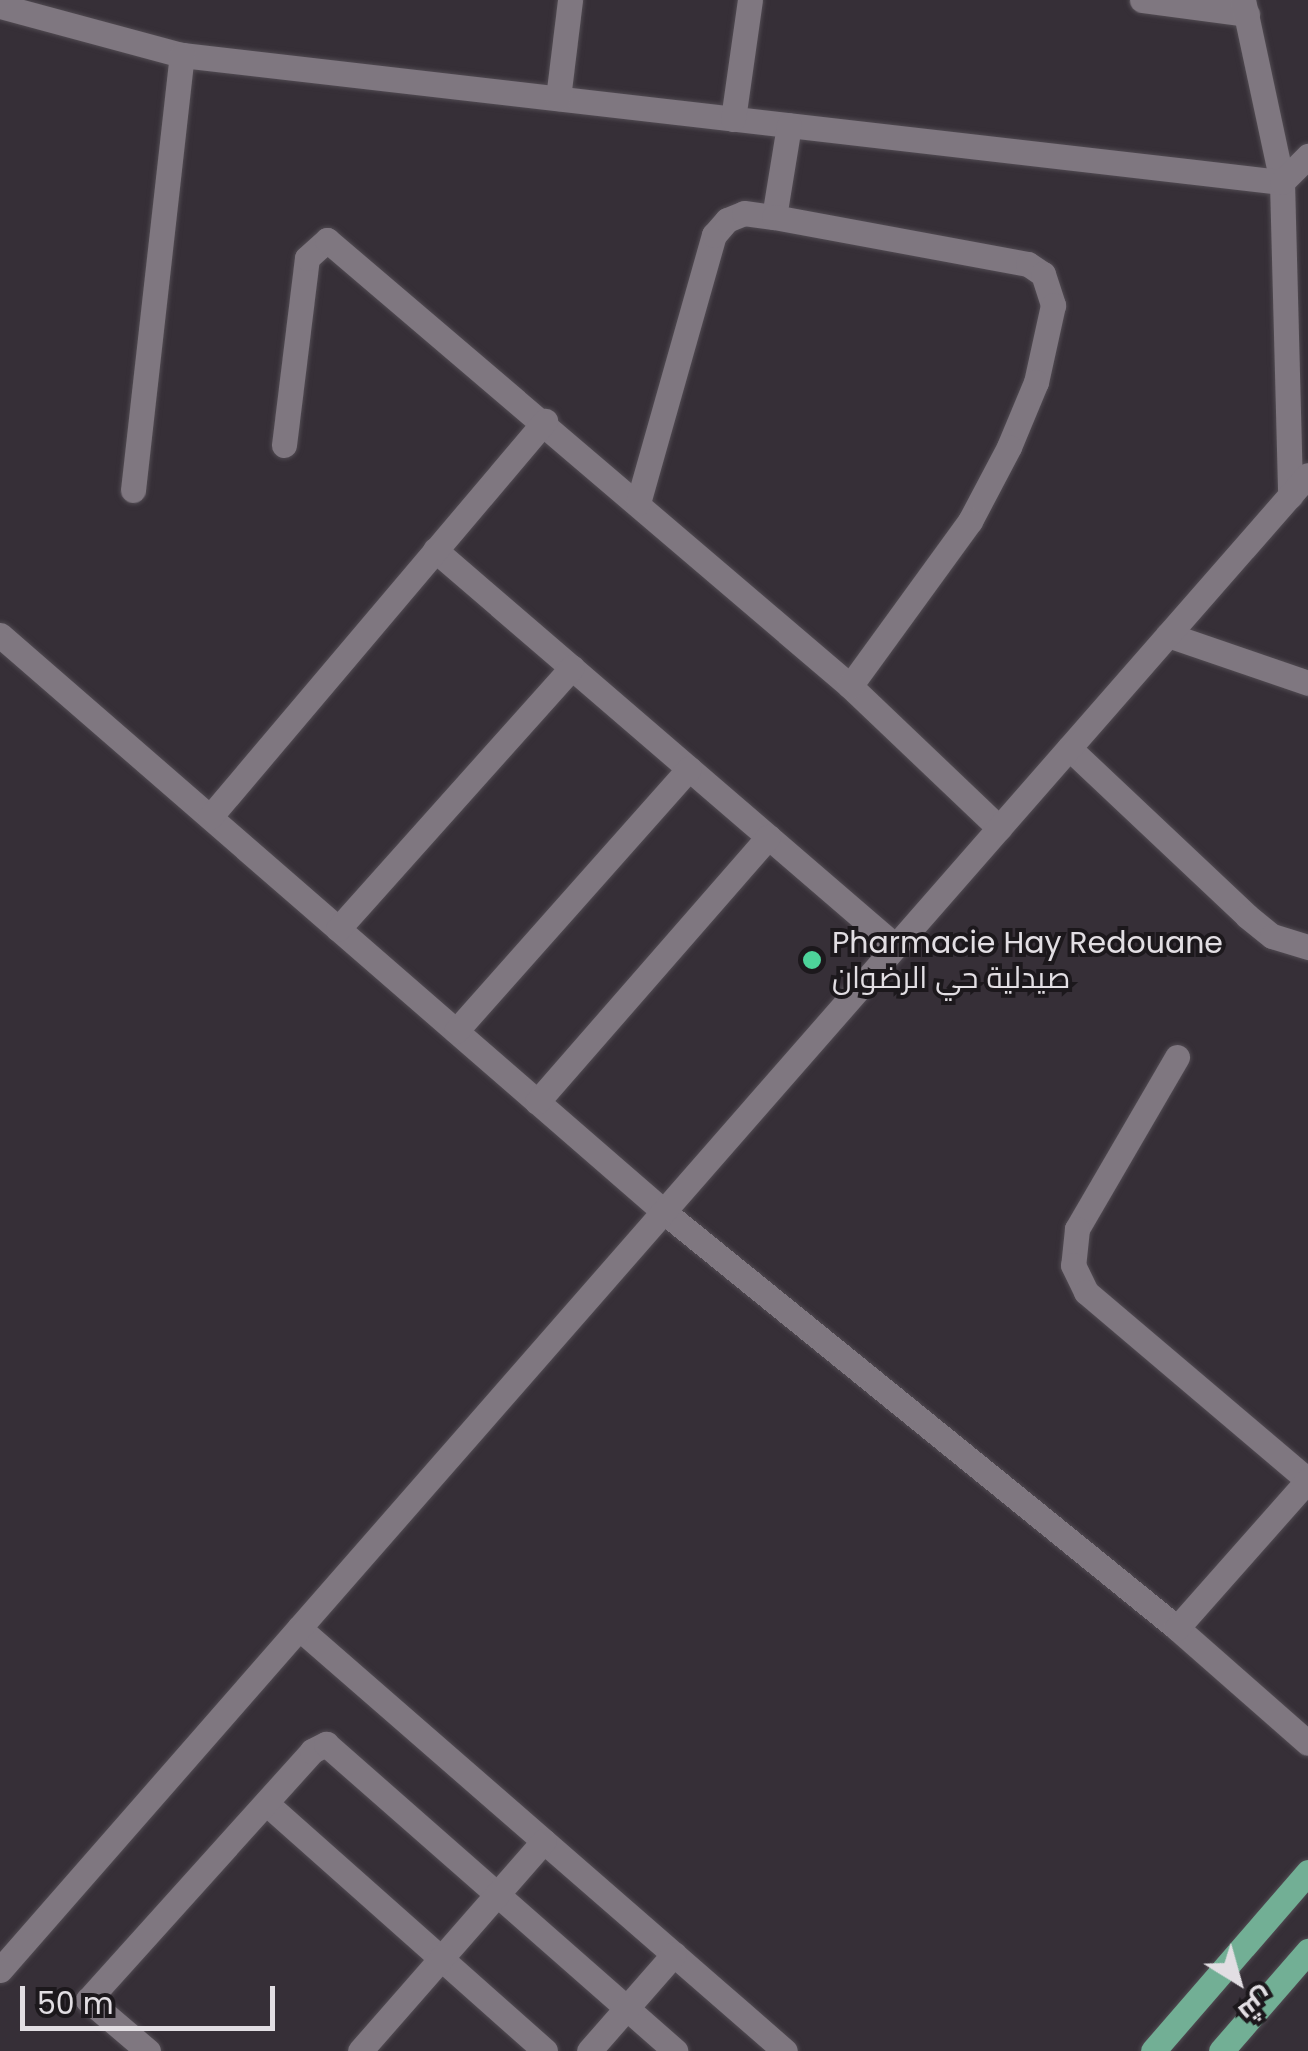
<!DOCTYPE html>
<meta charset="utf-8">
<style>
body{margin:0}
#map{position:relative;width:1308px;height:2051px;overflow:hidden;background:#362f37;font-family:Poppins,Cairo,sans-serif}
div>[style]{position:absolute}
.roads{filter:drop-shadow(0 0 2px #514b52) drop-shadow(0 0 2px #514b52)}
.minor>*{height:25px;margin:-12.5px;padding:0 12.5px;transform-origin:12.5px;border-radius:12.5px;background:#7f7780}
.major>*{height:25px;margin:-12.5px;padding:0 12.5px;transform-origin:12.5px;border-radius:12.5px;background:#72af95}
.dots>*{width:28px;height:28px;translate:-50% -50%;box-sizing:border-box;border:5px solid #1c181c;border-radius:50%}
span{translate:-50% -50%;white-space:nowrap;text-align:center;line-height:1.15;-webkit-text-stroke:8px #1c181c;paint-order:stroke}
.poi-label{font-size:30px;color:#e2dee3}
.left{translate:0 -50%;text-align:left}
.north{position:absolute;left:1188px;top:1931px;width:100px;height:100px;-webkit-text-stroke:8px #1c181c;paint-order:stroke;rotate:143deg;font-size:28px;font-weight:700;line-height:40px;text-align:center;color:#e2dee3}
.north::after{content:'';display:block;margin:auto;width:35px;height:45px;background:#e2dee3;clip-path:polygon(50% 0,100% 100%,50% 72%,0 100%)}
.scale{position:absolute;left:20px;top:1986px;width:255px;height:45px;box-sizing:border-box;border:5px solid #e2dee3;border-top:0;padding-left:12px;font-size:30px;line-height:35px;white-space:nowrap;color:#e2dee3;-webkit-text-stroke:8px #1c181c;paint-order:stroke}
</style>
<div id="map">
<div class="roads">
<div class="minor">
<i style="left:1142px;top:0;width:106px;rotate:7.6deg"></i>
<i style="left:1243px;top:0;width:186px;rotate:77.9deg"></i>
<i style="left:1282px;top:182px;width:314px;rotate:88.5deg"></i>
<i style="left:0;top:6px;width:188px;rotate:15.1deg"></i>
<i style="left:182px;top:55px;width:1107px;rotate:6.59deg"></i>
<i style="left:1282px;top:182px;width:37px;rotate:-45deg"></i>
<i style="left:558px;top:98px;width:99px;rotate:-83deg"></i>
<i style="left:733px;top:119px;width:120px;rotate:-81.9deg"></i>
<i style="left:774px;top:217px;width:93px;rotate:-80.7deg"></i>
<i style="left:284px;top:445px;width:188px;rotate:-83deg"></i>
<i style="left:307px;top:258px;width:27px;rotate:-42deg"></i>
<i style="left:327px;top:240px;width:687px;rotate:40.46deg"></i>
<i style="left:850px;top:686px;width:206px;rotate:43.6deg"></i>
<i style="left:133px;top:490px;width:438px;rotate:-83.6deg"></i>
<i style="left:638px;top:503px;width:279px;rotate:-74.2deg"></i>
<i style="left:714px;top:235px;width:20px;rotate:-49deg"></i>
<i style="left:727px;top:220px;width:18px;rotate:-22deg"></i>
<i style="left:744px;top:213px;width:30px;rotate:8deg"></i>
<i style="left:774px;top:217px;width:258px;rotate:10.5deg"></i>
<i style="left:1028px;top:264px;width:18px;rotate:34deg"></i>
<i style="left:1043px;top:274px;width:33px;rotate:72deg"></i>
<i style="left:1053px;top:305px;width:79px;rotate:102.4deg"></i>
<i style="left:1036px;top:382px;width:70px;rotate:112.6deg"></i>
<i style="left:1009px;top:447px;width:84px;rotate:117.8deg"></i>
<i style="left:970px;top:521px;width:204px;rotate:126deg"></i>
<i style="left:435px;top:550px;width:607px;rotate:40.72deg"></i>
<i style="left:0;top:635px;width:878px;rotate:40.98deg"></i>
<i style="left:663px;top:1211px;width:662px;rotate:39.05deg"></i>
<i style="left:1177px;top:1628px;width:174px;rotate:41.3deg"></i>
<i style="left:1168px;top:635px;width:148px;rotate:18.9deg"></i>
<i style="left:1069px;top:748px;width:245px;rotate:43.3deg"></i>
<i style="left:1247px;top:916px;width:32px;rotate:39deg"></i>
<i style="left:1272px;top:936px;width:38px;rotate:17deg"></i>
<i style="left:210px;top:817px;width:519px;rotate:-49.77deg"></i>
<i style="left:338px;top:929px;width:351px;rotate:-48.2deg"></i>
<i style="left:456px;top:1031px;width:351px;rotate:-48.4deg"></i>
<i style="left:1177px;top:1057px;width:199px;rotate:120.2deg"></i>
<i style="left:1077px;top:1229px;width:36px;rotate:96deg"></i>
<i style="left:1073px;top:1265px;width:30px;rotate:64deg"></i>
<i style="left:1086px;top:1292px;width:291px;rotate:40.3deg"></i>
<i style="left:537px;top:1102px;width:352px;rotate:-48.9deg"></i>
<i style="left:299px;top:1628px;width:644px;rotate:41.04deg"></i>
<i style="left:1177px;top:1628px;width:198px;rotate:-48.5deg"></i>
<i style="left:266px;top:1803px;width:373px;rotate:41.6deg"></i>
<i style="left:0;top:1970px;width:1986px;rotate:-48.82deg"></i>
<i style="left:148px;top:2051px;width:79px;rotate:-139.6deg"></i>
<i style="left:88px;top:2000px;width:335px;rotate:-48deg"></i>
<i style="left:312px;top:1751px;width:16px;rotate:-27deg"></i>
<i style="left:326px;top:1744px;width:465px;rotate:41.3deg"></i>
<i style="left:360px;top:2051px;width:279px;rotate:-48.8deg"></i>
<i style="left:589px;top:2051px;width:129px;rotate:-48.8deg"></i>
</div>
<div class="major">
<i style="left:1153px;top:2051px;width:237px;rotate:-49.1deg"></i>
<i style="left:1221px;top:2051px;width:133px;rotate:-49deg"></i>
</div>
</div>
<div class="dots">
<i style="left:812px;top:960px;background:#4dd39a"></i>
</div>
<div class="poi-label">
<span class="left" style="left:832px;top:960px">Pharmacie Hay Redouane<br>صيدلية حي الرضوان</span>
</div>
<div class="north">ش</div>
<div class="scale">50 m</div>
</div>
